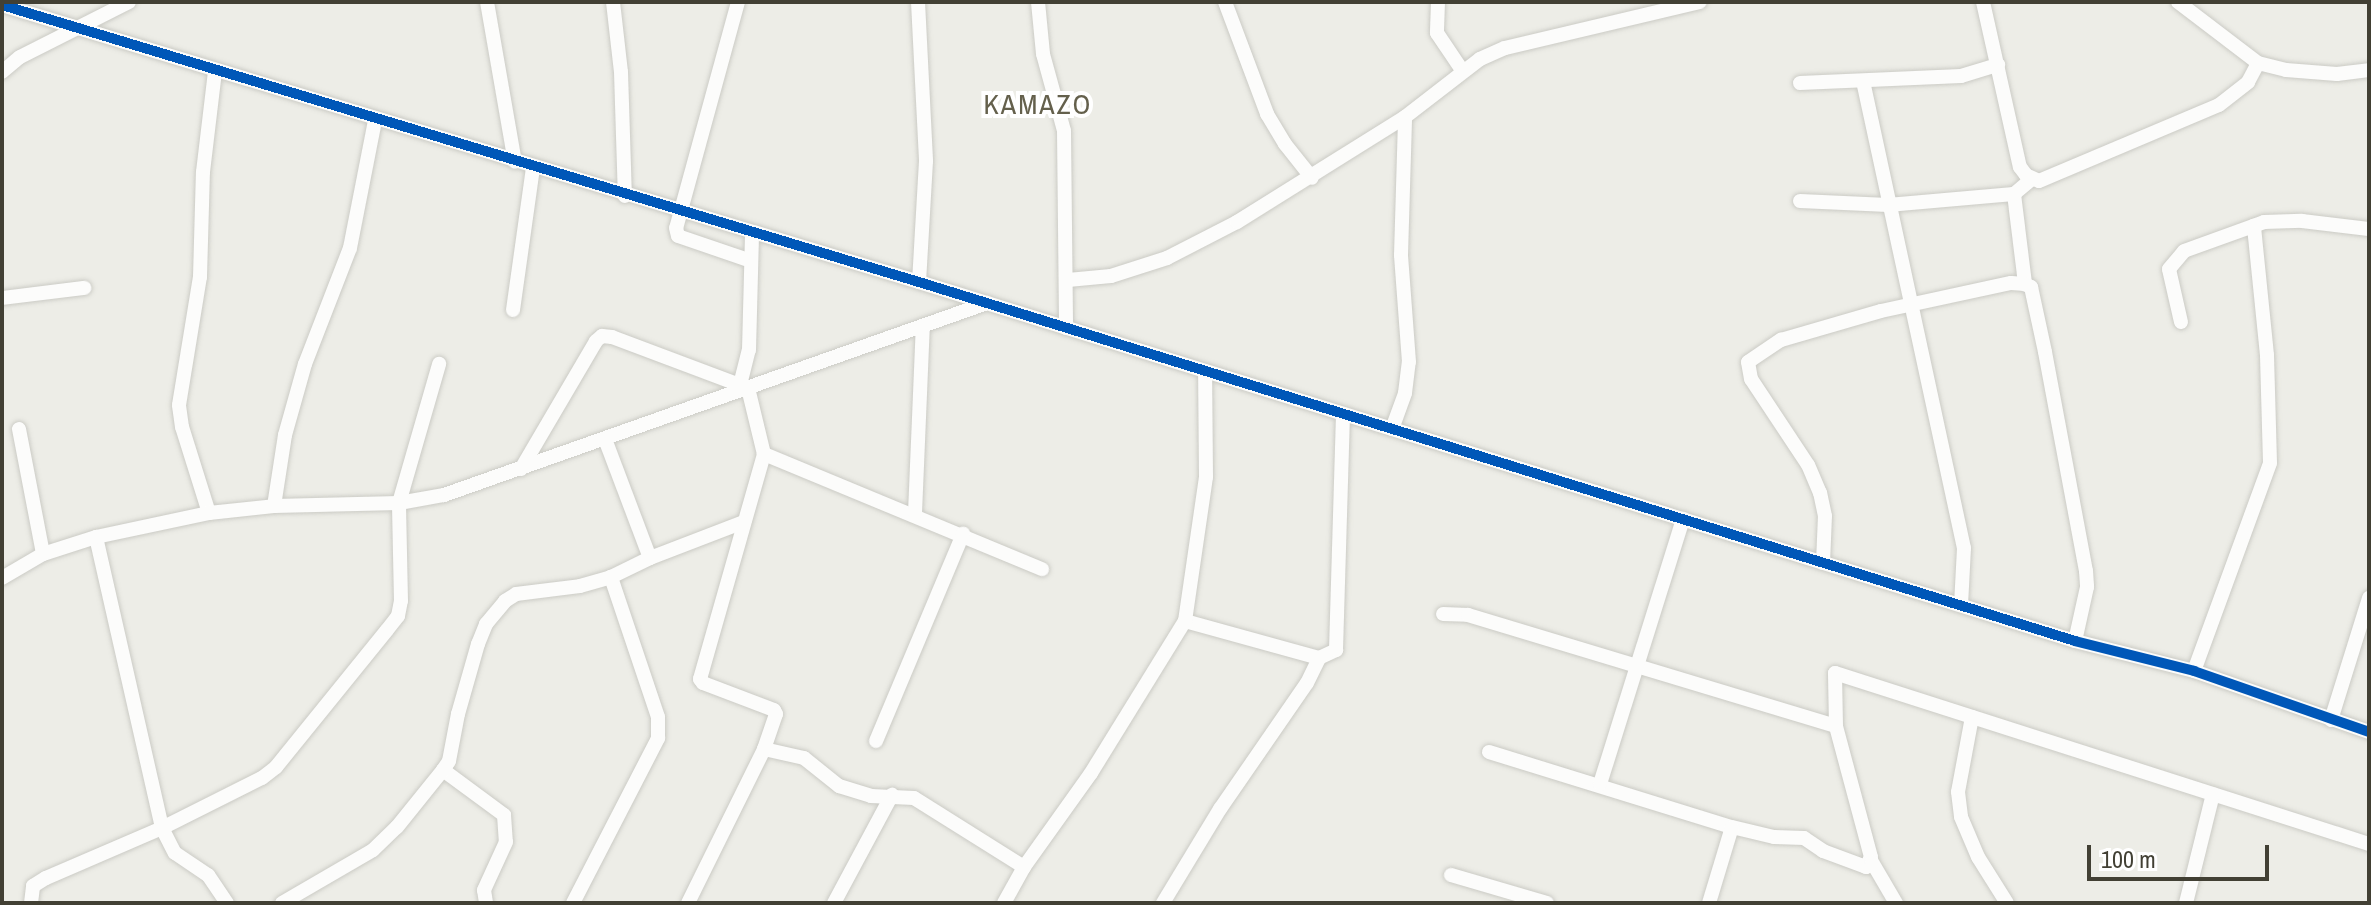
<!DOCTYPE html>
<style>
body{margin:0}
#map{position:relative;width:2371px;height:905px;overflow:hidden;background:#edede7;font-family:"Archivo Narrow",sans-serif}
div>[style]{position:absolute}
.roads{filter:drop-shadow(0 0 2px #cbcbc5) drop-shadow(0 0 2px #cbcbc5)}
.minor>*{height:14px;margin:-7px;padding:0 7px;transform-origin:7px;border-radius:7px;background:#fcfcfb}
.cycleway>*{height:10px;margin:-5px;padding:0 5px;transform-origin:5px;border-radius:5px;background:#0057b8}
span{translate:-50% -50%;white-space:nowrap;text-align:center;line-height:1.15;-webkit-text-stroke:8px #fff;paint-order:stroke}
.quarter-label{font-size:28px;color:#64604c;letter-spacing:2px}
.frame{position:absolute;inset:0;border:4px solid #424034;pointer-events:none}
.scale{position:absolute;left:2087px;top:845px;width:182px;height:36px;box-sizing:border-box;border:4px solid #424034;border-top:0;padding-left:10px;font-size:24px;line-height:28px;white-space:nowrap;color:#424034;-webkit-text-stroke:6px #fff;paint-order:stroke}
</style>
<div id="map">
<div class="roads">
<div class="minor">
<i style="left:487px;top:2px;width:162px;rotate:80.1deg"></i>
<i style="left:613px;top:2px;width:70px;rotate:83.5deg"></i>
<i style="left:621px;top:72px;width:124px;rotate:88.2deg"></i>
<i style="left:738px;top:2px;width:234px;rotate:105.3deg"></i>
<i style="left:676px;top:228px;width:8px;rotate:76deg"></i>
<i style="left:678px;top:236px;width:77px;rotate:18.9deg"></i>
<i style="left:918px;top:2px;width:159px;rotate:87.1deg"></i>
<i style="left:926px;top:161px;width:121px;rotate:93.3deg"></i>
<i style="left:1038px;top:2px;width:52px;rotate:84.5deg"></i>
<i style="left:1043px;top:54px;width:80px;rotate:74.7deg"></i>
<i style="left:1064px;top:131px;width:197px;rotate:89.4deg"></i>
<i style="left:1225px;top:2px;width:120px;rotate:69.4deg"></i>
<i style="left:1267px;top:114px;width:35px;rotate:59deg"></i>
<i style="left:1285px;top:144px;width:43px;rotate:51.5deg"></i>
<i style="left:1438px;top:2px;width:31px;rotate:92deg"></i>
<i style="left:1437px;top:33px;width:45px;rotate:56deg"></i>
<i style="left:1983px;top:2px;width:169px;rotate:77.4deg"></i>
<i style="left:2020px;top:167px;width:10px;rotate:53deg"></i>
<i style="left:2026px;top:175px;width:14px;rotate:25deg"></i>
<i style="left:2039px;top:181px;width:195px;rotate:-22.9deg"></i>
<i style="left:2219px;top:105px;width:37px;rotate:-38deg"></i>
<i style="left:2248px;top:82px;width:21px;rotate:-62deg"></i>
<i style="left:2178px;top:2px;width:101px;rotate:37.3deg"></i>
<i style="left:2258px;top:63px;width:29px;rotate:14deg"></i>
<i style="left:2286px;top:70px;width:51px;rotate:4.5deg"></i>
<i style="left:2337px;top:74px;width:32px;rotate:-7deg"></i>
<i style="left:2px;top:5px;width:958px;rotate:16.81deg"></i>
<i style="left:919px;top:282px;width:1210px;rotate:17.25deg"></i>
<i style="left:2075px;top:641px;width:123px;rotate:14.1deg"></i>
<i style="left:2194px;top:671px;width:185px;rotate:19.2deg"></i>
<i style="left:2px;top:72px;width:23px;rotate:-40deg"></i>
<i style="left:20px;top:57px;width:122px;rotate:-26.8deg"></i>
<i style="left:1863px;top:81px;width:478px;rotate:77.8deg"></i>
<i style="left:1964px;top:548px;width:57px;rotate:93deg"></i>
<i style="left:1800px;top:83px;width:161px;rotate:-2.5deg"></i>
<i style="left:1961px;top:76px;width:39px;rotate:-17deg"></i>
<i style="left:2014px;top:194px;width:91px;rotate:83deg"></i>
<i style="left:1800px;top:201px;width:88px;rotate:2.6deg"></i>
<i style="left:1888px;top:205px;width:126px;rotate:-5deg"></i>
<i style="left:2014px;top:194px;width:23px;rotate:-40deg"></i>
<i style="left:1068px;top:280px;width:43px;rotate:-5.3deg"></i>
<i style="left:1111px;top:276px;width:59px;rotate:-17.8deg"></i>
<i style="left:1167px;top:258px;width:79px;rotate:-27.2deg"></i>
<i style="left:1237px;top:222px;width:198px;rotate:-32deg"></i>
<i style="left:1405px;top:117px;width:95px;rotate:-37.7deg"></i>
<i style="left:1480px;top:59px;width:27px;rotate:-24deg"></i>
<i style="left:1505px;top:48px;width:200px;rotate:-13.3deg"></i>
<i style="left:2px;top:298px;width:83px;rotate:-7deg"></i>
<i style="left:513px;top:310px;width:143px;rotate:-82deg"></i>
<i style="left:2181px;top:322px;width:54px;rotate:-102.8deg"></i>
<i style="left:2169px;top:269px;width:23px;rotate:-50deg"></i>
<i style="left:2184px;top:251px;width:85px;rotate:-19.9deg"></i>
<i style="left:2264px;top:222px;width:38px;rotate:-2deg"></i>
<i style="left:2302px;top:221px;width:67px;rotate:6.8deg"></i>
<i style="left:740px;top:385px;width:36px;rotate:-76deg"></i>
<i style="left:749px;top:350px;width:117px;rotate:-88.5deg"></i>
<i style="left:19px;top:429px;width:127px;rotate:79.1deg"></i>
<i style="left:1392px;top:429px;width:38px;rotate:-70deg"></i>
<i style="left:1405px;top:393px;width:31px;rotate:-83deg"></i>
<i style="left:1409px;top:362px;width:107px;rotate:-94.3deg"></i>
<i style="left:1401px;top:255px;width:138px;rotate:-88.3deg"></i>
<i style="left:605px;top:439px;width:127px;rotate:69.3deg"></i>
<i style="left:521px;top:469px;width:148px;rotate:-59.6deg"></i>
<i style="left:596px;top:341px;width:8px;rotate:-40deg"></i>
<i style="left:602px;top:336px;width:10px;rotate:6deg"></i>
<i style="left:612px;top:337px;width:145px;rotate:20.6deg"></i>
<i style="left:748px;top:388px;width:68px;rotate:76.4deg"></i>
<i style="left:764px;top:454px;width:301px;rotate:22.5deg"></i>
<i style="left:274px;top:506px;width:72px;rotate:-81.2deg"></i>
<i style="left:285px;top:435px;width:74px;rotate:-74.3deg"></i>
<i style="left:305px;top:364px;width:124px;rotate:-68.8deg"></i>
<i style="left:350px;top:248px;width:130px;rotate:-78.9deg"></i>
<i style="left:209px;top:513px;width:90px;rotate:-107.4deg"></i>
<i style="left:182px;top:427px;width:22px;rotate:-98deg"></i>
<i style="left:179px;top:405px;width:130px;rotate:-80.7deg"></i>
<i style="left:200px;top:277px;width:105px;rotate:-88.4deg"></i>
<i style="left:203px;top:172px;width:101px;rotate:-83.2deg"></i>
<i style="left:915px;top:513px;width:187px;rotate:-87.6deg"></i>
<i style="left:96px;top:537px;width:298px;rotate:77.2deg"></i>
<i style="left:162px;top:828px;width:28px;rotate:63deg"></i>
<i style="left:175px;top:853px;width:40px;rotate:34deg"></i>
<i style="left:208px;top:875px;width:34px;rotate:56deg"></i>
<i style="left:1823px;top:563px;width:47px;rotate:-87.6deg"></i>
<i style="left:1825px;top:516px;width:24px;rotate:-102deg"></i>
<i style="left:1820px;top:493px;width:30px;rotate:-113deg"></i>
<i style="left:1808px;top:465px;width:103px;rotate:-123.5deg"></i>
<i style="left:1751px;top:379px;width:17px;rotate:-100deg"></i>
<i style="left:1748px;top:362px;width:40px;rotate:-34deg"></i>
<i style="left:1781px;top:340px;width:104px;rotate:-16.2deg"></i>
<i style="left:1881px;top:311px;width:133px;rotate:-12.2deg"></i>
<i style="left:2011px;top:283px;width:14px;rotate:4deg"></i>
<i style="left:2025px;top:284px;width:7px;rotate:27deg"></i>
<i style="left:2031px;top:287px;width:66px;rotate:77.8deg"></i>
<i style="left:2045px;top:352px;width:223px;rotate:79.4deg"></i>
<i style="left:2086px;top:571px;width:16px;rotate:86deg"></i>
<i style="left:2087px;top:587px;width:55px;rotate:102.5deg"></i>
<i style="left:2px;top:578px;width:48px;rotate:-30.3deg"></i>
<i style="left:43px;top:554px;width:56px;rotate:-17.8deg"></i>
<i style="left:96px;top:537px;width:116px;rotate:-12deg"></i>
<i style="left:209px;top:513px;width:65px;rotate:-6.1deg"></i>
<i style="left:274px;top:506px;width:125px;rotate:-1.4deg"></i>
<i style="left:399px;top:503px;width:46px;rotate:-10.1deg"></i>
<i style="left:444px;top:495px;width:576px;rotate:-19.47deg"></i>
<i style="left:1443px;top:614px;width:25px;rotate:2deg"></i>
<i style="left:1468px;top:615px;width:384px;rotate:16.8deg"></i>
<i style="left:1185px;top:621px;width:139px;rotate:15.4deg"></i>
<i style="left:1319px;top:658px;width:19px;rotate:-25deg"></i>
<i style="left:1336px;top:650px;width:236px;rotate:-88.3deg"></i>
<i style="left:2194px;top:671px;width:221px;rotate:-69.9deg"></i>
<i style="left:2270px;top:463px;width:108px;rotate:-91.6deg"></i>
<i style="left:2267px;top:355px;width:130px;rotate:-95.8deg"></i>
<i style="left:1972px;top:717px;width:76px;rotate:100.6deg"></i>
<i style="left:1958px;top:792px;width:25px;rotate:83deg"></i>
<i style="left:1961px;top:817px;width:43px;rotate:67deg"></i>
<i style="left:1978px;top:857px;width:54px;rotate:57.8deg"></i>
<i style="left:2331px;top:720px;width:128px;rotate:-72.7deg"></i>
<i style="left:876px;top:741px;width:225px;rotate:-67.2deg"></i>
<i style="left:764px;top:749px;width:41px;rotate:12.7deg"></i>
<i style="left:804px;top:758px;width:45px;rotate:38.7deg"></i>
<i style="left:839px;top:786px;width:34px;rotate:17deg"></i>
<i style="left:871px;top:796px;width:43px;rotate:2.7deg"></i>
<i style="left:914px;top:798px;width:130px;rotate:32.1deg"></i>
<i style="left:1489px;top:752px;width:254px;rotate:17.2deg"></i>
<i style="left:1732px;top:827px;width:43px;rotate:13.4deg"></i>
<i style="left:1774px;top:837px;width:30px;rotate:2deg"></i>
<i style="left:1804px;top:838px;width:23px;rotate:34deg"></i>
<i style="left:1823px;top:851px;width:46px;rotate:20.4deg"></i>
<i style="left:1866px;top:867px;width:11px;rotate:-63deg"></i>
<i style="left:1871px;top:857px;width:136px;rotate:-105deg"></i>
<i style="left:1836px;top:726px;width:53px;rotate:-91.1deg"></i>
<i style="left:1835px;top:673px;width:561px;rotate:17.76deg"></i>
<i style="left:443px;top:770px;width:76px;rotate:36.4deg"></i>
<i style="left:504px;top:815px;width:27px;rotate:86deg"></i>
<i style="left:506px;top:842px;width:53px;rotate:114.6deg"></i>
<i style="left:484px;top:890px;width:13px;rotate:81deg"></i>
<i style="left:1600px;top:784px;width:278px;rotate:-72.6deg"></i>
<i style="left:1872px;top:862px;width:48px;rotate:59.7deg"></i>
<i style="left:1451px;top:875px;width:100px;rotate:16.3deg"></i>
<i style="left:31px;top:903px;width:17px;rotate:-83deg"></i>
<i style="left:33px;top:886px;width:15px;rotate:-32deg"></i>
<i style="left:46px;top:878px;width:126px;rotate:-23.3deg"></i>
<i style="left:162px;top:828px;width:112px;rotate:-26.6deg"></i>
<i style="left:262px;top:778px;width:18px;rotate:-38deg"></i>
<i style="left:276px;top:767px;width:176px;rotate:-51deg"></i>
<i style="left:387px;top:630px;width:18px;rotate:-52deg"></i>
<i style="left:398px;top:616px;width:15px;rotate:-79deg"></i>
<i style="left:401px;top:601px;width:98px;rotate:-91.2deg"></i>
<i style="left:399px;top:503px;width:145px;rotate:-73.9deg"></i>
<i style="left:282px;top:903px;width:105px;rotate:-30.2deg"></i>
<i style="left:373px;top:850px;width:33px;rotate:-44deg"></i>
<i style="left:397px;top:827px;width:73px;rotate:-51.1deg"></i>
<i style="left:443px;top:770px;width:11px;rotate:-56deg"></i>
<i style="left:449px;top:761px;width:48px;rotate:-79.2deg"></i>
<i style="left:458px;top:714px;width:73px;rotate:-74.1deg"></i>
<i style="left:478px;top:644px;width:22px;rotate:-68deg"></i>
<i style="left:486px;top:624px;width:30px;rotate:-50deg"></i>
<i style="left:505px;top:601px;width:13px;rotate:-32deg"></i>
<i style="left:516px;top:594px;width:64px;rotate:-7.1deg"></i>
<i style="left:580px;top:586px;width:32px;rotate:-16deg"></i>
<i style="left:611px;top:577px;width:43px;rotate:-26deg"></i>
<i style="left:650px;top:558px;width:101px;rotate:-21deg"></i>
<i style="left:573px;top:903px;width:186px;rotate:-62.7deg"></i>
<i style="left:658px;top:738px;width:21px;rotate:-90deg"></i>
<i style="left:658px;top:717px;width:148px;rotate:-108.6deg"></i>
<i style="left:688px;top:903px;width:172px;rotate:-63.7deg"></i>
<i style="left:764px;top:749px;width:37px;rotate:-71deg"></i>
<i style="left:776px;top:714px;width:4px;rotate:-117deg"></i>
<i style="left:774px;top:710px;width:76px;rotate:-159.2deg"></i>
<i style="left:703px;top:683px;width:5px;rotate:-127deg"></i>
<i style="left:700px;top:679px;width:234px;rotate:-74.1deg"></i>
<i style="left:834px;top:903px;width:123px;rotate:-61.8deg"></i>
<i style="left:1004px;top:903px;width:41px;rotate:-60.9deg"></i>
<i style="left:1024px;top:867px;width:115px;rotate:-54.5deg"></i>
<i style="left:1091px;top:773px;width:179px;rotate:-58.3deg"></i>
<i style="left:1185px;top:621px;width:146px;rotate:-81.7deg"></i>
<i style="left:1206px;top:477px;width:106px;rotate:-90.5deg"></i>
<i style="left:1163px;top:903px;width:110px;rotate:-58.8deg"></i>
<i style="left:1220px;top:809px;width:153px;rotate:-55.4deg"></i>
<i style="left:1307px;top:683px;width:28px;rotate:-64deg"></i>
<i style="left:1709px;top:903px;width:79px;rotate:-73.2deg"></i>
<i style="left:2186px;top:903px;width:112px;rotate:-76.1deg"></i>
</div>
</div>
<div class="cycleway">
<i style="left:2px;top:5px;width:958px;rotate:16.81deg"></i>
<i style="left:919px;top:282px;width:1210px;rotate:17.25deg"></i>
<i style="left:2075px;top:641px;width:123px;rotate:14.1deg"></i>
<i style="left:2194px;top:671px;width:185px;rotate:19.2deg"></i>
</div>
<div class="quarter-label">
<span style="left:1038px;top:104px">KAMAZO</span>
</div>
<div class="frame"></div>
<div class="scale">100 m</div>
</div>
